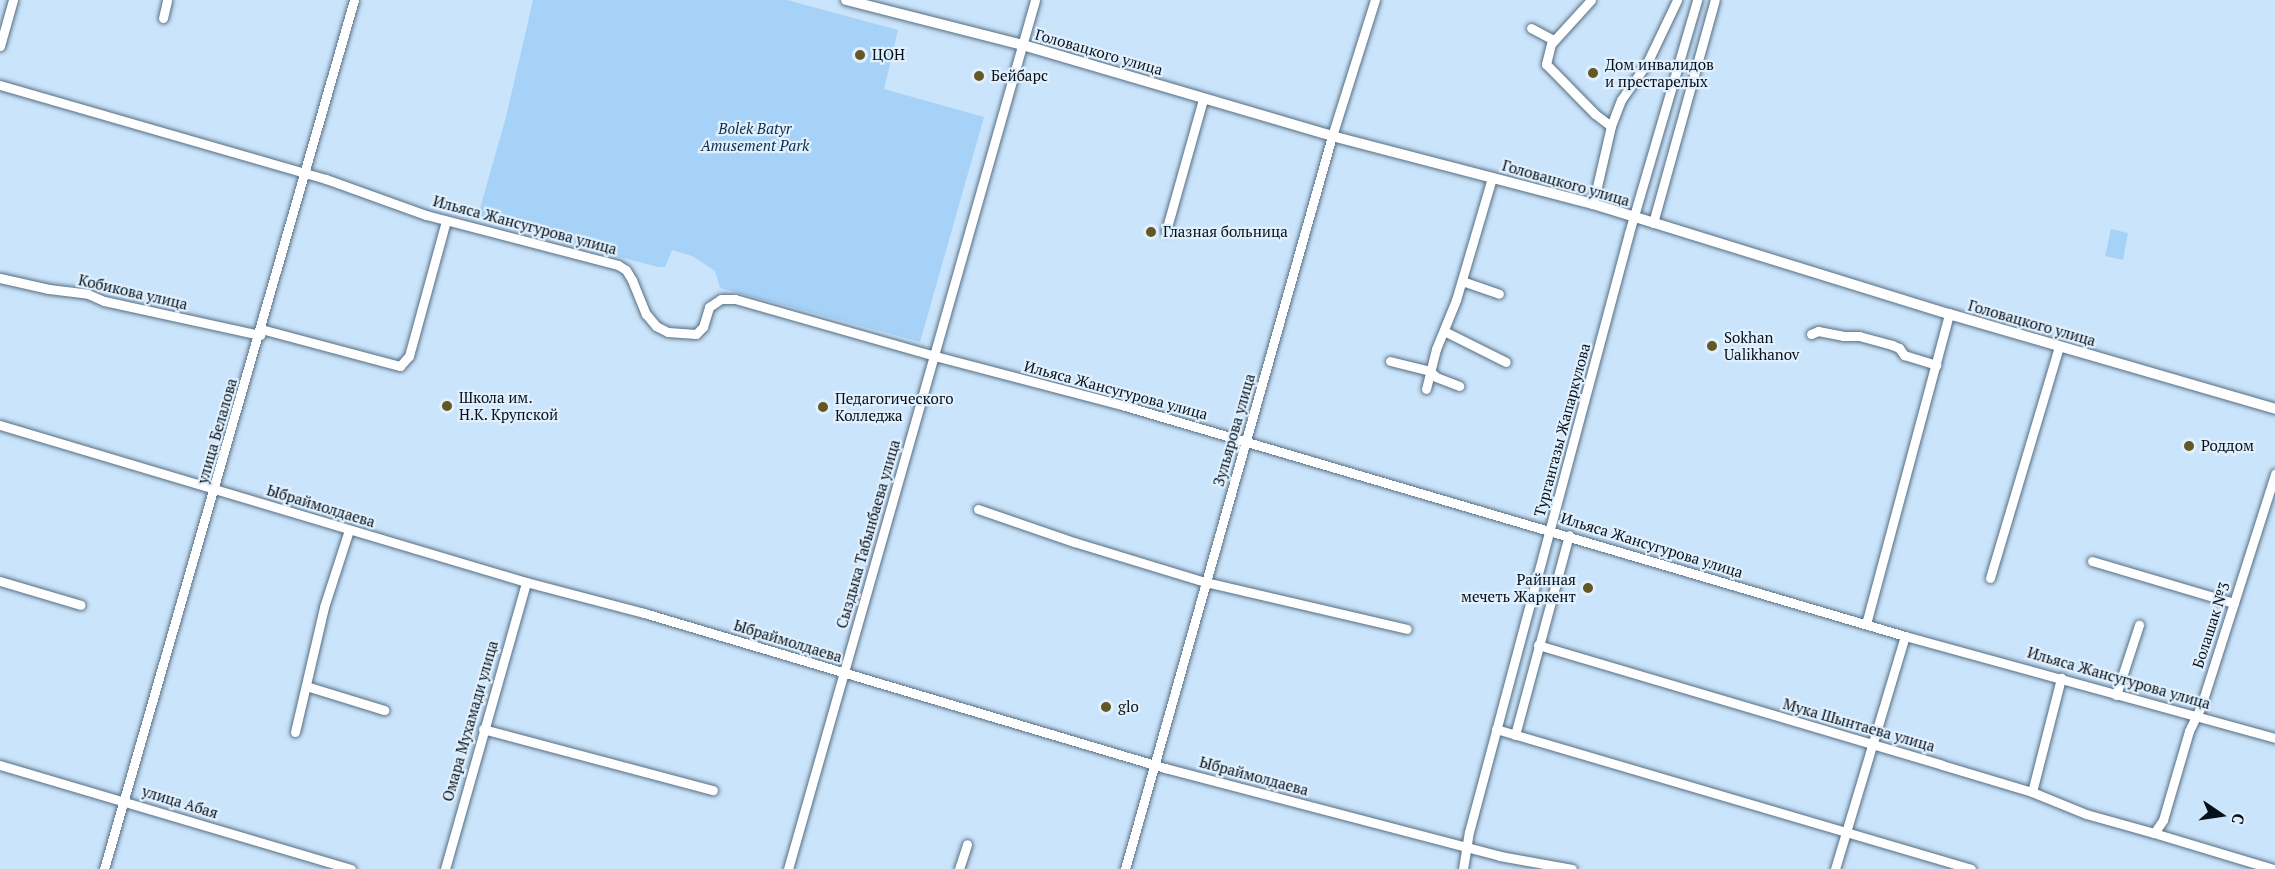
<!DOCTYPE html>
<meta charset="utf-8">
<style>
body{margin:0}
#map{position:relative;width:2275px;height:869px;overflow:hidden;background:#cae4fb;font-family:"PT Serif",serif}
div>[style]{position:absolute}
.green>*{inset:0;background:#a6d2f8}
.roads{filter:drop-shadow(0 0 2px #576e82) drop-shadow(0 0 2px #576e82)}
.minor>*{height:9px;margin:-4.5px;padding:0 4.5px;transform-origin:4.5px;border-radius:4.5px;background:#fff}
.major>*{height:10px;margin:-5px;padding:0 5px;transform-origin:5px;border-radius:5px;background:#fff}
.dots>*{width:16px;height:16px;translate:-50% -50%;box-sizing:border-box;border:3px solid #e0f0fe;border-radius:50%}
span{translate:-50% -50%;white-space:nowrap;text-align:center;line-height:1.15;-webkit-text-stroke:4.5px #e0f0fe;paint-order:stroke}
.street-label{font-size:15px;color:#070f17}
.poi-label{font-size:15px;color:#070f17}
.left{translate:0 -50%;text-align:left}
.right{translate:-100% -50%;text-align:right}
.park-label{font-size:15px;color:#0e2d45;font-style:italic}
.north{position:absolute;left:2191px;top:785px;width:60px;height:60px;-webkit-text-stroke:4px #e0f0fe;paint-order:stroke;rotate:103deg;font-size:16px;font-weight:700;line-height:24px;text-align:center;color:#070f17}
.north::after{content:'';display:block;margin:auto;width:21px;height:27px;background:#070f17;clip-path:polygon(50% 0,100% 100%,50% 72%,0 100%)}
</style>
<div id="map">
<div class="green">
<i style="clip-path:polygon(533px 0,787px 0,898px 30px,884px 89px,984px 117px,920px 342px,720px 288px,715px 271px,692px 256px,672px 250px,665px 267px,658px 267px,477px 219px,506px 117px)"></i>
<i style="clip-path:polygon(2111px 229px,2128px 233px,2123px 260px,2105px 256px)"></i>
</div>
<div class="roads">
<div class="minor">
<i style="left:1591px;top:0;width:59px;rotate:132.3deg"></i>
<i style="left:1551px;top:44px;width:21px;rotate:104deg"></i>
<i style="left:1546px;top:64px;width:70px;rotate:45.6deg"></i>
<i style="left:1595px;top:114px;width:20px;rotate:37deg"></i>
<i style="left:163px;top:18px;width:18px;rotate:-77deg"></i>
<i style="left:1531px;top:28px;width:26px;rotate:28deg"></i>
<i style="left:0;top:46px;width:48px;rotate:-74.2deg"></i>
<i style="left:0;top:85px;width:339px;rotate:16.1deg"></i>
<i style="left:326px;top:179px;width:106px;rotate:19.8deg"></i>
<i style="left:426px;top:215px;width:198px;rotate:14.6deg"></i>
<i style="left:618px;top:265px;width:9px;rotate:32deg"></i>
<i style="left:626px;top:270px;width:12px;rotate:59deg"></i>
<i style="left:632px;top:280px;width:37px;rotate:68deg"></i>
<i style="left:646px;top:314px;width:16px;rotate:50deg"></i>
<i style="left:656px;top:326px;width:13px;rotate:27deg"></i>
<i style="left:668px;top:332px;width:28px;rotate:4deg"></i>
<i style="left:696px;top:334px;width:10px;rotate:-45deg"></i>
<i style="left:703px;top:327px;width:21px;rotate:-73deg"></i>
<i style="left:709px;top:307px;width:14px;rotate:-34deg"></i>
<i style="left:721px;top:299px;width:14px"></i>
<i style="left:735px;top:299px;width:208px;rotate:15.9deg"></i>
<i style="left:935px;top:356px;width:196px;rotate:14.7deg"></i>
<i style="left:1125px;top:406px;width:813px;rotate:16.43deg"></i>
<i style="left:1905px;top:636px;width:384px;rotate:15.4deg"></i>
<i style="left:1593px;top:204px;width:80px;rotate:-77deg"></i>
<i style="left:1611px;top:126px;width:28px;rotate:-69deg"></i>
<i style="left:1621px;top:100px;width:45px;rotate:-54.9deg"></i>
<i style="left:1647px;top:63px;width:70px;rotate:-64.5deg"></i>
<i style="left:1653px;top:223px;width:231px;rotate:-74.5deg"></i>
<i style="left:1166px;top:231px;width:137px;rotate:-74.3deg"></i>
<i style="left:0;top:278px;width:50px;rotate:12.7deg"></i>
<i style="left:49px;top:289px;width:39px;rotate:7deg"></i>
<i style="left:88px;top:294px;width:17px;rotate:24deg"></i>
<i style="left:104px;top:301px;width:160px;rotate:12.3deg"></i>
<i style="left:1462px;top:281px;width:39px;rotate:19deg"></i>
<i style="left:261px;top:329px;width:144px;rotate:14.9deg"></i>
<i style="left:400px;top:366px;width:13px;rotate:-48deg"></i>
<i style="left:409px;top:356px;width:140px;rotate:-74.7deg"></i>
<i style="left:1444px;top:331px;width:69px;rotate:26.6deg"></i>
<i style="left:1811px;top:334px;width:8px;rotate:-23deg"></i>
<i style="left:1818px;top:331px;width:25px;rotate:11deg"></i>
<i style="left:1843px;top:336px;width:16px"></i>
<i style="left:1859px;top:336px;width:34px;rotate:15deg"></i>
<i style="left:1892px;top:345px;width:8px;rotate:23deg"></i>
<i style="left:1899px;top:348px;width:9px;rotate:54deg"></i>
<i style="left:1904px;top:355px;width:34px;rotate:17deg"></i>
<i style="left:1390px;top:361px;width:41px;rotate:14deg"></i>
<i style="left:1430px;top:371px;width:8px;rotate:45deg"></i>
<i style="left:1436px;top:377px;width:25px;rotate:21deg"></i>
<i style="left:1426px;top:389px;width:41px;rotate:-76deg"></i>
<i style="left:1436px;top:349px;width:53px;rotate:-67.8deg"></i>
<i style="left:1456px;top:300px;width:127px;rotate:-73.6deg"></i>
<i style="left:0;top:425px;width:549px;rotate:16.62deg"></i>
<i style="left:526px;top:582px;width:122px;rotate:14.7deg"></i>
<i style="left:644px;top:613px;width:544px;rotate:16.57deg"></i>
<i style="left:1165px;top:768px;width:346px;rotate:14.7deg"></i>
<i style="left:1500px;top:856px;width:73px;rotate:10.2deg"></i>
<i style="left:978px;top:509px;width:102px;rotate:19deg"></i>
<i style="left:1074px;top:542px;width:137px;rotate:17deg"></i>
<i style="left:1205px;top:582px;width:207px;rotate:13.1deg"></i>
<i style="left:2092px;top:561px;width:148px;rotate:16.5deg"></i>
<i style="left:1990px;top:578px;width:242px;rotate:-73.4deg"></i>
<i style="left:0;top:581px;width:84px;rotate:16.5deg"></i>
<i style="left:1866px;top:624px;width:321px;rotate:-75deg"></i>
<i style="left:1538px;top:645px;width:421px;rotate:16.5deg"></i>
<i style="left:1942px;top:765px;width:94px;rotate:16.7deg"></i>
<i style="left:2032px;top:792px;width:58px;rotate:22.2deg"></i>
<i style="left:2086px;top:814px;width:71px;rotate:15.6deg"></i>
<i style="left:2154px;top:833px;width:16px;rotate:-55deg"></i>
<i style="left:2163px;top:820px;width:93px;rotate:-73.7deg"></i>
<i style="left:2189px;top:731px;width:28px;rotate:-64deg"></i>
<i style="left:2201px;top:706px;width:244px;rotate:-72.3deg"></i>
<i style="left:306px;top:686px;width:82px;rotate:17.1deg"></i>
<i style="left:2116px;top:695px;width:74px;rotate:-71.8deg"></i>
<i style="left:483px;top:729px;width:238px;rotate:14.9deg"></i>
<i style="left:1496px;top:729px;width:495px;rotate:16.4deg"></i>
<i style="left:295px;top:732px;width:128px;rotate:-76.9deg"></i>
<i style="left:324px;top:607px;width:81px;rotate:-72deg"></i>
<i style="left:1515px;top:735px;width:207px;rotate:-74.9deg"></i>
<i style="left:0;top:765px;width:366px;rotate:16.5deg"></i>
<i style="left:2032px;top:792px;width:118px;rotate:-75.7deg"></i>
<i style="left:2154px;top:833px;width:124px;rotate:16.8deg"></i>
<i style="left:104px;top:869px;width:904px;rotate:-73.95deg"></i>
<i style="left:445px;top:869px;width:298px;rotate:-74.2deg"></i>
<i style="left:788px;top:869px;width:903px;rotate:-74.13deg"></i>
<i style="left:959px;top:869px;width:26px;rotate:-72deg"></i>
<i style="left:1125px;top:869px;width:762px;rotate:-74.23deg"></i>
<i style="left:1332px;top:136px;width:143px;rotate:-72.5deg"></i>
<i style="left:1463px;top:869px;width:37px;rotate:-81deg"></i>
<i style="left:1469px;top:832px;width:620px;rotate:-75.04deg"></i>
<i style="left:1629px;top:233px;width:243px;rotate:-73.7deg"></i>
<i style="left:1835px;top:869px;width:243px;rotate:-73.3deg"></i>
</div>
<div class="major">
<i style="left:846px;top:0;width:183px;rotate:14.3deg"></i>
<i style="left:1023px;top:45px;width:322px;rotate:16.4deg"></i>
<i style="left:1332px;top:136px;width:270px;rotate:14.6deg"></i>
<i style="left:1593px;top:204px;width:373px;rotate:17.2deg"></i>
<i style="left:1949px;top:314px;width:340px;rotate:16.2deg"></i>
</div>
</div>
<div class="dots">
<i style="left:860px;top:55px;background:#645724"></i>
<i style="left:1593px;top:73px;background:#645724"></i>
<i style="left:979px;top:76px;background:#645724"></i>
<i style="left:1151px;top:232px;background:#645724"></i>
<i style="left:1712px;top:346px;background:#645724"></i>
<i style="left:447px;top:406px;background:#645724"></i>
<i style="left:823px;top:407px;background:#645724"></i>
<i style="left:2189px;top:446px;background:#645724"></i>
<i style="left:1588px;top:588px;background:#645724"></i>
<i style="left:1106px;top:707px;background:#645724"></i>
</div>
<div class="street-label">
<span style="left:1099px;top:52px;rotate:16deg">Головацкого улица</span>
<span style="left:1566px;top:183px;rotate:16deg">Головацкого улица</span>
<span style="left:525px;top:225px;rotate:15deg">Ильяса Жансугурова улица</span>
<span style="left:133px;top:292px;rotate:13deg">Кобикова улица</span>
<span style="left:2032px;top:323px;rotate:16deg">Головацкого улица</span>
<span style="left:1116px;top:390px;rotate:15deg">Ильяса Жансугурова улица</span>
<span style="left:1234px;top:430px;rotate:-74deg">Зульярова улица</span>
<span style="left:1562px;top:430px;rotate:-75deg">Тургангазы Жапаркулова</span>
<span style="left:217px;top:431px;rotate:-74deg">улица Белалова</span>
<span style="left:321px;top:506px;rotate:17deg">Ыбраймолдаева</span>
<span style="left:868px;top:534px;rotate:-74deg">Сыздыка Табынбаева улица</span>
<span style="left:1652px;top:545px;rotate:17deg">Ильяса Жансугурова улица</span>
<span style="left:2211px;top:625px;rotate:-72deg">Болашак №3</span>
<span style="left:788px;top:641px;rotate:17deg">Ыбраймолдаева</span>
<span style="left:2119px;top:678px;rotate:16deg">Ильяса Жансугурова улица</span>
<span style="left:470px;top:721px;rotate:-74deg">Омара Мухамади улица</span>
<span style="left:1859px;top:725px;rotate:16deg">Мука Шынтаева улица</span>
<span style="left:1254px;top:776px;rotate:15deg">Ыбраймолдаева</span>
<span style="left:180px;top:802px;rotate:17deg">улица Абая</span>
</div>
<div class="poi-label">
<span class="left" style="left:872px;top:55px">ЦОН</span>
<span class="left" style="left:1605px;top:73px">Дом инвалидов<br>и престарелых</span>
<span class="left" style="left:991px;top:76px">Бейбарс</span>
<span class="left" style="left:1163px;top:232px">Глазная больница</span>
<span class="left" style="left:1724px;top:346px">Sokhan<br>Ualikhanov</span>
<span class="left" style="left:459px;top:406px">Школа им.<br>Н.К. Крупской</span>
<span class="left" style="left:835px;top:407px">Педагогического<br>Колледжа</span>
<span class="left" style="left:2201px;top:446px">Роддом</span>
<span class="right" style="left:1576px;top:588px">Райнная<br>мечеть Жаркент</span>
<span class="left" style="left:1118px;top:707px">glo</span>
</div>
<div class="park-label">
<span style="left:755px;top:137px">Bolek Batyr<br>Amusement Park</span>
</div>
<div class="north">С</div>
</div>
